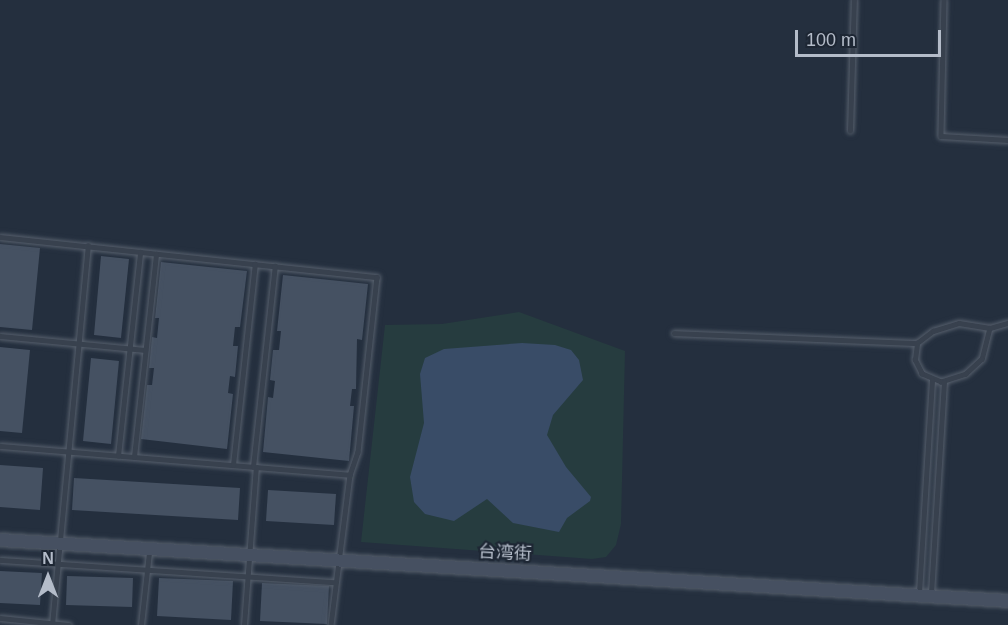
<!DOCTYPE html>
<meta charset="utf-8">
<style>
body{margin:0}
#map{position:relative;width:1008px;height:625px;overflow:hidden;background:#242f3e;font-family:Arial,"Noto Sans SC",sans-serif}
div>[style]{position:absolute}
.green>*{inset:0;background:#263c3f}
.water>*{inset:0;background:#394c67}
.building>*{inset:0;background:#455162}
.roads{filter:drop-shadow(0 0 2px #565f6c) drop-shadow(0 0 2px #565f6c)}
.lane>*{height:4.5px;margin:-2.25px;padding:0 2.25px;transform-origin:2.25px;border-radius:2.25px;background:#38414e}
.secondary>*{height:12px;margin:-6px;padding:0 6px;transform-origin:6px;border-radius:6px;background:#465061}
span{translate:-50% -50%;white-space:nowrap;text-align:center;line-height:1.15;-webkit-text-stroke:4.5px #1d2633;paint-order:stroke}
.street-label{font-size:18px;color:#b4bcc9}
.north{position:absolute;left:18px;top:547px;width:60px;height:60px;-webkit-text-stroke:4px #1d2633;paint-order:stroke;rotate:0deg;font-size:16px;font-weight:700;line-height:24px;text-align:center;color:#b4bcc9}
.north::after{content:'';display:block;margin:auto;width:21px;height:27px;background:#b4bcc9;clip-path:polygon(50% 0,100% 100%,50% 72%,0 100%)}
.scale{position:absolute;left:795px;top:30px;width:146px;height:27px;box-sizing:border-box;border:3px solid #b4bcc9;border-top:0;padding-left:8px;font-size:18px;line-height:21px;white-space:nowrap;color:#b4bcc9;-webkit-text-stroke:4px #1d2633;paint-order:stroke}
</style>
<div id="map">
<div class="green">
<i style="clip-path:polygon(519px 312px,625px 351px,621px 524px,616px 545px,606px 557px,592px 559px,361px 542px,385px 325px,442px 324px)"></i>
</div>
<div class="water">
<i style="clip-path:polygon(522px 343px,555px 345px,571px 350px,579px 360px,583px 380px,553px 415px,547px 435px,566px 467px,591px 497px,590px 501px,567px 518px,559px 532px,513px 523px,487px 499px,454px 521px,425px 514px,414px 502px,410px 477px,424px 423px,420px 374px,425px 358px,444px 349px)"></i>
</div>
<div class="building">
<i style="clip-path:polygon(0 244px,40px 248px,32px 330px,0 327px)"></i>
<i style="clip-path:polygon(101px 256px,129px 259px,121px 338px,94px 335px)"></i>
<i style="clip-path:polygon(161px 262px,247px 271px,240px 327px,235px 327px,233px 346px,238px 346px,235px 377px,230px 376px,228px 393px,233px 394px,227px 449px,141px 439px,147px 385px,152px 385px,154px 368px,149px 368px,152px 337px,157px 338px,159px 318px,155px 318px)"></i>
<i style="clip-path:polygon(283px 275px,368px 284px,362px 340px,357px 339px,356px 389px,352px 389px,350px 406px,354px 406px,349px 461px,263px 452px,268px 397px,273px 398px,275px 381px,270px 380px,273px 350px,279px 350px,281px 331px,277px 331px)"></i>
<i style="clip-path:polygon(0 347px,30px 350px,22px 433px,0 431px)"></i>
<i style="clip-path:polygon(91px 358px,119px 361px,111px 444px,83px 441px)"></i>
<i style="clip-path:polygon(0 465px,43px 468px,40px 510px,0 507px)"></i>
<i style="clip-path:polygon(74px 478px,240px 488px,238px 520px,72px 510px)"></i>
<i style="clip-path:polygon(268px 490px,336px 494px,334px 525px,266px 521px)"></i>
<i style="clip-path:polygon(0 571px,42px 573px,40px 605px,0 603px)"></i>
<i style="clip-path:polygon(67px 576px,133px 578px,132px 607px,66px 605px)"></i>
<i style="clip-path:polygon(159px 578px,233px 581px,231px 620px,157px 616px)"></i>
<i style="clip-path:polygon(262px 583px,329px 586px,327px 624px,260px 621px)"></i>
</div>
<div class="roads">
<div class="lane">
<i style="left:944px;top:0;width:136px;rotate:91.3deg"></i>
<i style="left:941px;top:136px;width:67px;rotate:3.4deg"></i>
<i style="left:850px;top:131px;width:131px;rotate:-88.3deg"></i>
<i style="left:0;top:237px;width:379px;rotate:6.1deg"></i>
<i style="left:377px;top:277px;width:176px;rotate:96.2deg"></i>
<i style="left:358px;top:452px;width:24px;rotate:109deg"></i>
<i style="left:350px;top:475px;width:151px;rotate:97.2deg"></i>
<i style="left:990px;top:328px;width:32px;rotate:104deg"></i>
<i style="left:982px;top:359px;width:22px;rotate:137deg"></i>
<i style="left:966px;top:374px;width:26px;rotate:162deg"></i>
<i style="left:941px;top:382px;width:21px;rotate:-157deg"></i>
<i style="left:922px;top:374px;width:16px;rotate:-117deg"></i>
<i style="left:915px;top:360px;width:17px;rotate:-83deg"></i>
<i style="left:917px;top:343px;width:20px;rotate:-37deg"></i>
<i style="left:933px;top:331px;width:27px;rotate:-17deg"></i>
<i style="left:959px;top:323px;width:31px;rotate:9deg"></i>
<i style="left:990px;top:328px;width:19px;rotate:-16deg"></i>
<i style="left:674px;top:333px;width:243px;rotate:2.4deg"></i>
<i style="left:0;top:336px;width:146px;rotate:5.5deg"></i>
<i style="left:0;top:446px;width:351px;rotate:4.7deg"></i>
<i style="left:118px;top:456px;width:205px;rotate:-83.8deg"></i>
<i style="left:134px;top:457px;width:204px;rotate:-83.8deg"></i>
<i style="left:233px;top:465px;width:202px;rotate:-83.8deg"></i>
<i style="left:253px;top:467px;width:202px;rotate:-83.8deg"></i>
<i style="left:0;top:560px;width:336px;rotate:3.8deg"></i>
<i style="left:919px;top:593px;width:213px;rotate:-86.5deg"></i>
<i style="left:931px;top:594px;width:212px;rotate:-86.5deg"></i>
<i style="left:0;top:618px;width:69px;rotate:5.8deg"></i>
<i style="left:52px;top:625px;width:381px;rotate:-84.6deg"></i>
<i style="left:141px;top:625px;width:73px;rotate:-83.7deg"></i>
<i style="left:244px;top:625px;width:158px;rotate:-85.7deg"></i>
</div>
<div class="secondary">
<i style="left:0;top:540px;width:1010px;rotate:3.46deg"></i>
</div>
</div>
<div class="street-label">
<span style="left:505px;top:553px;rotate:3deg">台湾街</span>
</div>
<div class="north">N</div>
<div class="scale">100 m</div>
</div>
